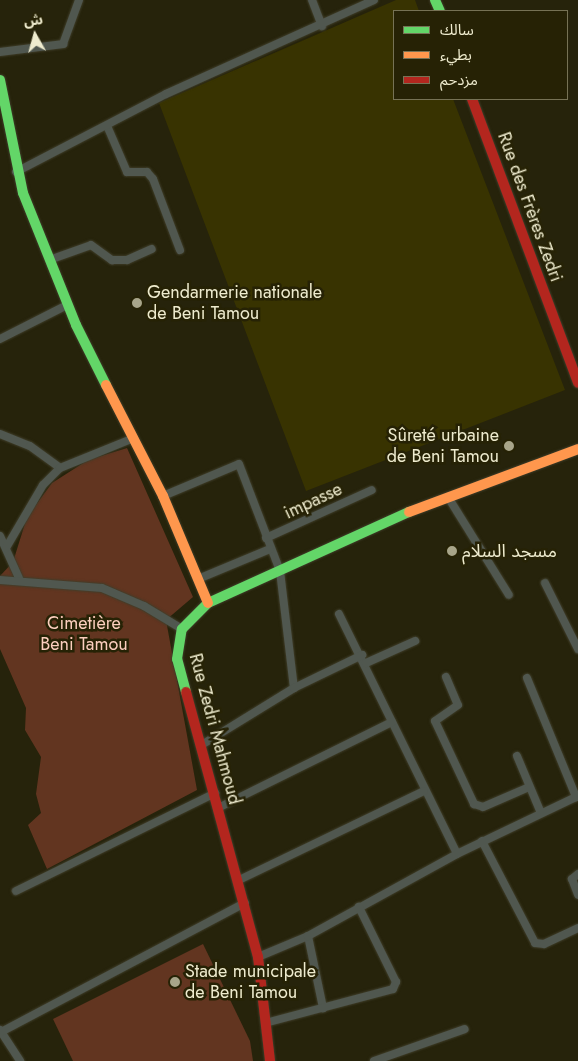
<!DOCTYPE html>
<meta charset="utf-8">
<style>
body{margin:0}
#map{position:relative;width:578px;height:1061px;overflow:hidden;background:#26230b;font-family:Jost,"Noto Sans Arabic",sans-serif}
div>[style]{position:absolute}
.built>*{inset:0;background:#383301}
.green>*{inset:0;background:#623520}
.roads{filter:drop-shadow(0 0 1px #3f3d29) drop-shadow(0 0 1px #3f3d29)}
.street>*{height:8px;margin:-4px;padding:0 4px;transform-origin:4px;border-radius:4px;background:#50574f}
.fast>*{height:10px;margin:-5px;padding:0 5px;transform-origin:5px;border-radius:5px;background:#63d668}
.slow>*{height:10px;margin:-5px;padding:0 5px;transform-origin:5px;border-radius:5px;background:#ff974d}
.jam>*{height:10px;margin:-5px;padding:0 5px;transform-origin:5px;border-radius:5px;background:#b3261e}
.dots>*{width:14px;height:14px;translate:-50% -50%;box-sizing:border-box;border:2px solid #262205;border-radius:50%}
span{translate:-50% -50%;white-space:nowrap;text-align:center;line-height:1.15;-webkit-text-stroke:5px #262205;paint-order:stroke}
.street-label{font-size:18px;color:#eeebce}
.poi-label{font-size:18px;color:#eeebce}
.left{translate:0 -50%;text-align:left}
.right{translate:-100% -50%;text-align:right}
.park-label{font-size:18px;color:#fccfbe}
.legend{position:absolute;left:393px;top:10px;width:175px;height:90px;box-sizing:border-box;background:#262205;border:1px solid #767255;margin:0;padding:6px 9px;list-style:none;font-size:15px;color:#eeebce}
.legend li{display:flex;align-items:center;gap:10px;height:25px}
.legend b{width:25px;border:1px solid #767255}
.north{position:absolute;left:10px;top:10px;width:50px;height:50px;-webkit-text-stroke:4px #262205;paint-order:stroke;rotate:353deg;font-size:14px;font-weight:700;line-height:20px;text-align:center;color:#eeebce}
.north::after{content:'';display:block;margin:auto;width:18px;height:22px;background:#eeebce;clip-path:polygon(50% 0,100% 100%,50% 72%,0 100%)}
</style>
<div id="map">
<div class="built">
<i style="clip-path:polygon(396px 0,415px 0,419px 11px,394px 11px,394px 99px,453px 99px,565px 390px,306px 491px,159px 103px)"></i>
</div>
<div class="green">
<i style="clip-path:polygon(127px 448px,193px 597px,166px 620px,197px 790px,47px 869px,28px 825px,41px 813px,36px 794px,41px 757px,25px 730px,26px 708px,0 649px,0 576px,13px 562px,27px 517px,52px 483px,88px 460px)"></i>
<i style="clip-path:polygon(203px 944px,250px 1041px,253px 1061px,73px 1061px,53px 1019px)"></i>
</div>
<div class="roads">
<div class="street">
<i style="left:312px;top:0;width:28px;rotate:69deg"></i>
<i style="left:0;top:52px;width:64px;rotate:-7.2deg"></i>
<i style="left:63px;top:44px;width:47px;rotate:-70deg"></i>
<i style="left:108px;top:128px;width:48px;rotate:66.6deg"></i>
<i style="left:127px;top:172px;width:20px"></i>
<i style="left:147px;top:172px;width:9px;rotate:49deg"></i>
<i style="left:153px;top:179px;width:76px;rotate:69.2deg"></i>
<i style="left:16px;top:172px;width:169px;rotate:-27.5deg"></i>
<i style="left:166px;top:94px;width:228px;rotate:-24.3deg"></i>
<i style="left:52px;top:259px;width:41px;rotate:-19.7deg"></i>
<i style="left:91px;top:245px;width:26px;rotate:36deg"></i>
<i style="left:112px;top:260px;width:15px"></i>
<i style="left:127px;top:260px;width:27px;rotate:-24deg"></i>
<i style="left:0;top:339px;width:75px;rotate:-26.9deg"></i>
<i style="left:0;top:434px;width:32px;rotate:22deg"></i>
<i style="left:30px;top:446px;width:37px;rotate:36deg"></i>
<i style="left:163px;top:496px;width:82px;rotate:-22.8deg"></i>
<i style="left:239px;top:464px;width:115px;rotate:69deg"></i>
<i style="left:280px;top:571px;width:118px;rotate:83.2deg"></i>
<i style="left:294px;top:688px;width:107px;rotate:148.4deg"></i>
<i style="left:448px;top:497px;width:115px;rotate:58.1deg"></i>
<i style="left:0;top:536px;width:46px;rotate:65.7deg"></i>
<i style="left:266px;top:538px;width:116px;rotate:-24.4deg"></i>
<i style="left:6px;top:548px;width:73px;rotate:-59.6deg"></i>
<i style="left:43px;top:485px;width:24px;rotate:-45deg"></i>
<i style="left:60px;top:468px;width:80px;rotate:-22.1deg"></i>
<i style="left:198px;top:579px;width:78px;rotate:-22.6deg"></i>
<i style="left:0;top:580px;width:102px;rotate:4.5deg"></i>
<i style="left:102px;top:588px;width:46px;rotate:23.2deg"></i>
<i style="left:144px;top:606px;width:44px;rotate:31.2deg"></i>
<i style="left:545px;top:583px;width:74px;rotate:63.4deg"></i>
<i style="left:339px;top:614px;width:267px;rotate:63.8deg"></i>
<i style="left:366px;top:663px;width:54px;rotate:-24.2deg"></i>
<i style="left:446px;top:677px;width:30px;rotate:67deg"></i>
<i style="left:458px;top:705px;width:28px;rotate:145deg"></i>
<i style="left:435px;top:721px;width:92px;rotate:64.8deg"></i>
<i style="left:474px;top:804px;width:9px;rotate:18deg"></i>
<i style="left:483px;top:807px;width:50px;rotate:-23.5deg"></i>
<i style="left:527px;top:678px;width:129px;rotate:67.6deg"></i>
<i style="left:294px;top:688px;width:76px;rotate:-25.9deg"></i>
<i style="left:517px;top:756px;width:62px;rotate:67.2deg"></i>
<i style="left:220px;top:807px;width:192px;rotate:-26.3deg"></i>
<i style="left:482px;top:841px;width:115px;rotate:62.5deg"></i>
<i style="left:535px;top:943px;width:9px;rotate:6deg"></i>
<i style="left:544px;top:944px;width:38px;rotate:-25deg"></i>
<i style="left:578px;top:874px;width:8px;rotate:140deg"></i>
<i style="left:572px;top:879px;width:17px;rotate:69deg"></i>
<i style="left:239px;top:880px;width:205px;rotate:-25.7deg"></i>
<i style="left:16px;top:891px;width:222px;rotate:-26.2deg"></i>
<i style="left:308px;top:936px;width:74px;rotate:78.2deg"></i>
<i style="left:258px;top:957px;width:54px;rotate:-22.8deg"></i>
<i style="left:308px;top:936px;width:170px;rotate:-28.8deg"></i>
<i style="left:457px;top:854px;width:134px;rotate:-25.6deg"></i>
<i style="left:269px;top:1022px;width:128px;rotate:-14.9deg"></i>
<i style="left:393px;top:989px;width:8px;rotate:-67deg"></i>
<i style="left:396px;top:982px;width:84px;rotate:-116.3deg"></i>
<i style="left:0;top:1030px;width:37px;rotate:57deg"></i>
<i style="left:1px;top:1032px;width:276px;rotate:-27.9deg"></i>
<i style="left:374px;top:1061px;width:96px;rotate:-19.4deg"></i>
</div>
<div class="fast">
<i style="left:435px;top:0;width:12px;rotate:66deg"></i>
<i style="left:0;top:80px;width:115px;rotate:78.5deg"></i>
<i style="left:23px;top:193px;width:142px;rotate:68.1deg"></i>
<i style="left:76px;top:325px;width:67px;rotate:63.4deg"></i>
<i style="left:186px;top:692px;width:34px;rotate:-105deg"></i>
<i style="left:177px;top:659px;width:30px;rotate:-81deg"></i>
<i style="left:182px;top:629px;width:37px;rotate:-45deg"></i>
<i style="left:208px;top:603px;width:221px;rotate:-24.4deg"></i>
</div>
<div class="slow">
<i style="left:106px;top:385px;width:125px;rotate:62.8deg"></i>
<i style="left:163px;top:496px;width:116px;rotate:67.2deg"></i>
<i style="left:409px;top:512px;width:180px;rotate:-20.4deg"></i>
</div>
<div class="jam">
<i style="left:472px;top:99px;width:303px;rotate:69.5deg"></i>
<i style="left:186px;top:692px;width:275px;rotate:74.8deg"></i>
<i style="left:258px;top:957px;width:105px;rotate:83.4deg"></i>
</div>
</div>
<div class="dots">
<i style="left:137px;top:303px;background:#a8a58a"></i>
<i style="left:509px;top:446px;background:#a8a58a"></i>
<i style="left:452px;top:551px;background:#a8a58a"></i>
<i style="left:175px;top:982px;background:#a8a58a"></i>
</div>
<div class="street-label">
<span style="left:530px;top:207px;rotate:70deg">Rue des Frères Zedri</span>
<span style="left:313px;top:501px;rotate:-25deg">impasse</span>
<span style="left:215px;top:729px;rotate:75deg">Rue Zedri Mahmoud</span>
</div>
<div class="poi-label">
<span class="left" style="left:147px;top:303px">Gendarmerie nationale<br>de Beni Tamou</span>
<span class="right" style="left:499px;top:446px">Sûreté urbaine<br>de Beni Tamou</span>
<span class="left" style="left:462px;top:551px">مسجد السلام</span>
<span class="left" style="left:185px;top:982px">Stade municipale<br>de Beni Tamou</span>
</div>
<div class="park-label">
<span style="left:84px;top:634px">Cimetière<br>Beni Tamou</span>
</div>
<ul class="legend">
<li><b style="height:6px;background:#63d668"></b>سالك</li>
<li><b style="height:6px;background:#ff974d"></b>بطيء</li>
<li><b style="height:6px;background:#b3261e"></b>مزدحم</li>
</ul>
<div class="north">ش</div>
</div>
